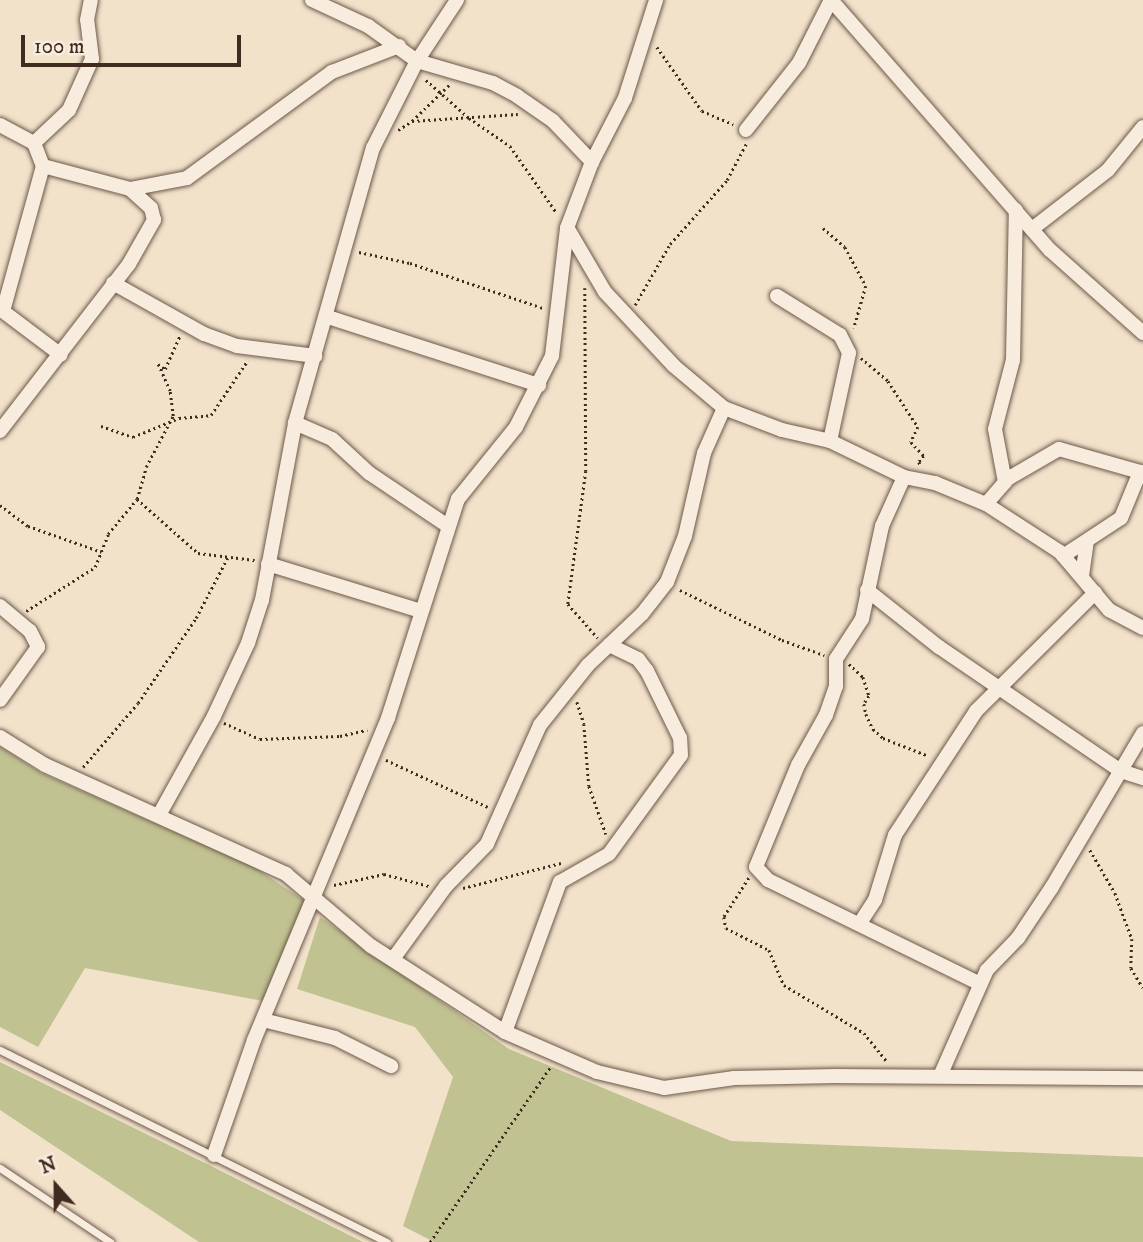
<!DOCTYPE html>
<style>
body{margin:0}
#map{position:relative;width:1143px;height:1242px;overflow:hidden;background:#f2e2ca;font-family:"IM FELL DW Pica",serif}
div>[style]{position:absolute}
.green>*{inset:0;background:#c0c292}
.path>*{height:2.5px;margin-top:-1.25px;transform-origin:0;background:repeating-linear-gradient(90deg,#412a1f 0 2px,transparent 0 5.5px)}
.roads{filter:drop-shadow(0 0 2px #6d584a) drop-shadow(0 0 2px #6d584a)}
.service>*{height:7px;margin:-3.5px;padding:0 3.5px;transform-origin:3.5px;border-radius:3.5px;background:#f7ecdd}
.minor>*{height:14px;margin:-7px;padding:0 7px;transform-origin:7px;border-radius:7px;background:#f7ecdd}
span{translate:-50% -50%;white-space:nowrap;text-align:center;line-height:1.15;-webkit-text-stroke:5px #f7ecdd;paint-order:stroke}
.north{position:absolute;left:21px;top:1151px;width:70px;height:70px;-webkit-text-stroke:5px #f7ecdd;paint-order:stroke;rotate:339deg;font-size:19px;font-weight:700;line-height:28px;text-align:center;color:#412a1f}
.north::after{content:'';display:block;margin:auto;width:24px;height:32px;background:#412a1f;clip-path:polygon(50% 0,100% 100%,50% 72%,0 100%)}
.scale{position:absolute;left:21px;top:35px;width:220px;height:32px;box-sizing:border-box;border:4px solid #412a1f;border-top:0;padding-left:9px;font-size:21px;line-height:24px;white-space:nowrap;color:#412a1f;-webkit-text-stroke:5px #f7ecdd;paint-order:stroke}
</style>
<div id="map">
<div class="green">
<i style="clip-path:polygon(0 747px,41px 773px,254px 867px,305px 901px,263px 1001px,85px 968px,38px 1047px,0 1027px)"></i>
<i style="clip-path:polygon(320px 917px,509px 1049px,731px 1141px,1143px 1157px,1143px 1242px,434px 1242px,403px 1226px,453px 1077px,415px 1027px,297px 989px)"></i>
<i style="clip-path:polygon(0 1062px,209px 1165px,363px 1242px,199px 1242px,0 1110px)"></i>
</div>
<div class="path">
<i style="left:657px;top:47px;width:78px;rotate:54.9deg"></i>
<i style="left:702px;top:111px;width:34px;rotate:23deg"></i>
<i style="left:426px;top:80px;width:57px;rotate:41.5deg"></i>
<i style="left:469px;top:118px;width:50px;rotate:34.3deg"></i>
<i style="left:510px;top:146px;width:82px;rotate:55deg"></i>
<i style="left:412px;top:121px;width:53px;rotate:-44.2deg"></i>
<i style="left:398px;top:130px;width:17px;rotate:-33deg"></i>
<i style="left:412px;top:121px;width:106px;rotate:-3.8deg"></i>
<i style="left:823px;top:228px;width:29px;rotate:41deg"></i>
<i style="left:845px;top:247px;width:44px;rotate:61.7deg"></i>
<i style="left:866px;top:286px;width:44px;rotate:105.9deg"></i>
<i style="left:359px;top:252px;width:52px;rotate:12.2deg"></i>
<i style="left:410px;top:263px;width:140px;rotate:18.7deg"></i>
<i style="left:585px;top:288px;width:183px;rotate:89.7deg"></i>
<i style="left:586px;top:471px;width:134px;rotate:97.7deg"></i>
<i style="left:568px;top:604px;width:45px;rotate:48.6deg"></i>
<i style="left:635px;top:305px;width:70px;rotate:-60.2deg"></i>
<i style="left:670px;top:244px;width:86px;rotate:-48.3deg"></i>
<i style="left:727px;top:180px;width:43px;rotate:-62.2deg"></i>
<i style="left:861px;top:358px;width:35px;rotate:40deg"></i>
<i style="left:888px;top:381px;width:55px;rotate:56.9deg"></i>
<i style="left:918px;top:427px;width:17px;rotate:115deg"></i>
<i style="left:911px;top:442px;width:19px;rotate:47deg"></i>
<i style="left:924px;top:456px;width:8px;rotate:130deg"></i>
<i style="left:919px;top:462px;width:5px;rotate:68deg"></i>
<i style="left:101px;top:426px;width:34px;rotate:19deg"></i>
<i style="left:133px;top:437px;width:50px;rotate:-22.4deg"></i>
<i style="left:179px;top:418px;width:32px;rotate:-5deg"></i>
<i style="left:211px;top:415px;width:66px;rotate:-56.1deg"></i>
<i style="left:137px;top:499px;width:81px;rotate:41.5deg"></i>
<i style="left:198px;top:553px;width:57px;rotate:7deg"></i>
<i style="left:0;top:505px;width:35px;rotate:37deg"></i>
<i style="left:28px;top:526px;width:78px;rotate:19.4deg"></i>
<i style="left:680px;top:590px;width:114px;rotate:26.1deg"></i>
<i style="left:782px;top:640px;width:45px;rotate:19.7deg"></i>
<i style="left:26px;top:611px;width:82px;rotate:-32.5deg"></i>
<i style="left:95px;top:567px;width:35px;rotate:-68deg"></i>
<i style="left:108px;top:534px;width:45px;rotate:-50.4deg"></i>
<i style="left:137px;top:499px;width:33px;rotate:-74deg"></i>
<i style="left:146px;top:467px;width:58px;rotate:-62.1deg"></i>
<i style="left:173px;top:416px;width:25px;rotate:-97deg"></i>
<i style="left:170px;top:391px;width:30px;rotate:-114deg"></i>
<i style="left:158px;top:364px;width:9px;rotate:36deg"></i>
<i style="left:165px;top:369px;width:37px;rotate:-66deg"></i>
<i style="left:849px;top:664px;width:19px;rotate:43deg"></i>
<i style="left:863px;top:677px;width:20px;rotate:72deg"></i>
<i style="left:869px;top:696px;width:9px;rotate:122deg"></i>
<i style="left:864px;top:704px;width:10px;rotate:79deg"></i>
<i style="left:866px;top:714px;width:17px;rotate:65deg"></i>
<i style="left:873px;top:729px;width:13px;rotate:42deg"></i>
<i style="left:883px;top:738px;width:49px;rotate:21.4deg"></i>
<i style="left:577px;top:702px;width:23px;rotate:72deg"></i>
<i style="left:584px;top:724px;width:62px;rotate:85.4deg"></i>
<i style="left:589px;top:786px;width:51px;rotate:70.5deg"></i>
<i style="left:224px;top:723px;width:39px;rotate:24deg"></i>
<i style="left:260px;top:739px;width:80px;rotate:-2.1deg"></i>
<i style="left:340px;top:736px;width:28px;rotate:-13deg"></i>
<i style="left:386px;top:760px;width:112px;rotate:24.7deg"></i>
<i style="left:83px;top:767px;width:84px;rotate:-49.3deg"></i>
<i style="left:138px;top:703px;width:103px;rotate:-55.7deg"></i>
<i style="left:196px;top:618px;width:71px;rotate:-62.4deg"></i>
<i style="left:1090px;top:850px;width:50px;rotate:59.8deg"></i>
<i style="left:1115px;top:893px;width:49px;rotate:69.7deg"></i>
<i style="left:1132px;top:939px;width:29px;rotate:92deg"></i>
<i style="left:1131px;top:968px;width:23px;rotate:59deg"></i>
<i style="left:749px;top:878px;width:46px;rotate:122.7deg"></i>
<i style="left:724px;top:917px;width:11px;rotate:80deg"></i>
<i style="left:726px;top:928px;width:48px;rotate:27.1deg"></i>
<i style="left:769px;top:950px;width:38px;rotate:67deg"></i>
<i style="left:784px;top:985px;width:93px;rotate:31deg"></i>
<i style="left:864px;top:1033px;width:38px;rotate:51deg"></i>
<i style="left:334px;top:885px;width:51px;rotate:-12.4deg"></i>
<i style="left:384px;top:874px;width:47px;rotate:14.9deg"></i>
<i style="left:463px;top:888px;width:101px;rotate:-14.3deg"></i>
<i style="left:430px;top:1242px;width:214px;rotate:-55.5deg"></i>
</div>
<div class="roads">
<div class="service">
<i style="left:0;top:1050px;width:432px;rotate:26.4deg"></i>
<i style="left:0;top:1168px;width:133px;rotate:33.9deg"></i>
</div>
<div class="minor">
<i style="left:312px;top:0;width:62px;rotate:24.9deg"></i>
<i style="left:368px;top:26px;width:60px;rotate:35.5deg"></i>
<i style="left:417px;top:61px;width:79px;rotate:16.1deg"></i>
<i style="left:493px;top:83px;width:27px;rotate:28deg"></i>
<i style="left:517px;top:96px;width:44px;rotate:34.8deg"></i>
<i style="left:553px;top:121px;width:57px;rotate:46.4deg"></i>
<i style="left:831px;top:0;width:332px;rotate:48.8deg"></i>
<i style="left:1050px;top:250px;width:125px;rotate:41.7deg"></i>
<i style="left:0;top:125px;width:38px;rotate:28deg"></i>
<i style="left:34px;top:143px;width:25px;rotate:69deg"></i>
<i style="left:43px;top:166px;width:150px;rotate:105.4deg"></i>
<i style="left:746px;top:130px;width:85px;rotate:-51.7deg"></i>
<i style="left:799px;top:63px;width:71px;rotate:-63.1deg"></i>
<i style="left:34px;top:143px;width:48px;rotate:-43.3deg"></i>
<i style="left:69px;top:110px;width:56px;rotate:-65.7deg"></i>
<i style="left:92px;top:59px;width:39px;rotate:-97deg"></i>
<i style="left:87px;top:20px;width:20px;rotate:-79deg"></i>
<i style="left:130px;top:189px;width:58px;rotate:-10.9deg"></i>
<i style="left:187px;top:178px;width:180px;rotate:-36.2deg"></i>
<i style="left:332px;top:72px;width:72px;rotate:-21.2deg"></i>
<i style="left:568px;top:229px;width:73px;rotate:59.6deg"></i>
<i style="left:605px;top:292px;width:101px;rotate:47deg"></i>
<i style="left:674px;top:366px;width:65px;rotate:40deg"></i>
<i style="left:724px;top:408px;width:62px;rotate:20.8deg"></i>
<i style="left:782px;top:430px;width:49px;rotate:12.9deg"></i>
<i style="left:830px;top:441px;width:82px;rotate:25.9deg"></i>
<i style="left:904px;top:477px;width:32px;rotate:11deg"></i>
<i style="left:935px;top:483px;width:55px;rotate:22.4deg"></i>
<i style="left:986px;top:504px;width:88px;rotate:33deg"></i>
<i style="left:1060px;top:552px;width:76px;rotate:49.8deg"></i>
<i style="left:1109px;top:610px;width:38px;rotate:28deg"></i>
<i style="left:1032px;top:229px;width:96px;rotate:-37.8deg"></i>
<i style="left:1108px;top:170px;width:55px;rotate:-50.9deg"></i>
<i style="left:113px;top:283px;width:104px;rotate:29.3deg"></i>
<i style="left:204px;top:334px;width:35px;rotate:20deg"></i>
<i style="left:237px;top:346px;width:79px;rotate:7.3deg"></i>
<i style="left:777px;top:296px;width:74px;rotate:31.8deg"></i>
<i style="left:840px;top:335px;width:20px;rotate:63deg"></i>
<i style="left:849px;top:353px;width:90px;rotate:102.2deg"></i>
<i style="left:0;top:309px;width:76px;rotate:37deg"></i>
<i style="left:328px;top:317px;width:222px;rotate:17.9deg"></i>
<i style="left:295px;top:423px;width:40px;rotate:23.4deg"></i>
<i style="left:332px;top:439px;width:50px;rotate:42.6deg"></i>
<i style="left:369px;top:473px;width:95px;rotate:33.9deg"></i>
<i style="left:0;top:431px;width:211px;rotate:-52.3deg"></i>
<i style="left:129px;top:264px;width:51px;rotate:-60.4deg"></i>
<i style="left:154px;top:220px;width:12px;rotate:-104deg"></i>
<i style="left:151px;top:208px;width:28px;rotate:-138deg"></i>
<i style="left:130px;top:189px;width:90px;rotate:-165.2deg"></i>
<i style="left:904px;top:477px;width:54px;rotate:114.2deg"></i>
<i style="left:882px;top:526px;width:95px;rotate:102.1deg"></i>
<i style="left:862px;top:619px;width:48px;rotate:123deg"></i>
<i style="left:836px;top:659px;width:27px;rotate:90deg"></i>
<i style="left:836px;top:686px;width:31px;rotate:109deg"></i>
<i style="left:826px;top:715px;width:57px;rotate:119.2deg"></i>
<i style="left:798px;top:765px;width:110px;rotate:112.4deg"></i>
<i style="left:756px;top:867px;width:18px;rotate:47deg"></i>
<i style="left:768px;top:880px;width:236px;rotate:26.1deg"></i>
<i style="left:1005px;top:482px;width:54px;rotate:-100.7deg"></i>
<i style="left:995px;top:429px;width:71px;rotate:-75.4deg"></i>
<i style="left:1013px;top:360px;width:150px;rotate:-88.9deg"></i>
<i style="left:986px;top:504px;width:35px;rotate:-49deg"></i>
<i style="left:1009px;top:478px;width:58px;rotate:-30.1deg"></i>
<i style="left:1059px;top:449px;width:87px;rotate:15.9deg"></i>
<i style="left:1063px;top:556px;width:69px;rotate:-33.2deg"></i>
<i style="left:1121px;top:518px;width:50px;rotate:-67.6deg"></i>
<i style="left:268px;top:564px;width:160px;rotate:17.1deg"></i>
<i style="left:1082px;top:576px;width:34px;rotate:-82deg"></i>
<i style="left:867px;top:590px;width:92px;rotate:38.4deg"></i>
<i style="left:939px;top:647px;width:220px;rotate:34.3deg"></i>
<i style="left:1121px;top:771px;width:23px;rotate:18deg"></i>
<i style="left:0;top:606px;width:39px;rotate:40deg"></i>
<i style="left:30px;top:631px;width:18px;rotate:63deg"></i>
<i style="left:38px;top:647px;width:65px;rotate:125.6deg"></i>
<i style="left:0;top:737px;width:53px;rotate:31.9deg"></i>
<i style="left:45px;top:765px;width:265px;rotate:24.3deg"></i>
<i style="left:286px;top:874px;width:111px;rotate:40.3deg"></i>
<i style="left:371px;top:946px;width:159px;rotate:32.7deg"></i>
<i style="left:505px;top:1032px;width:100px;rotate:23.5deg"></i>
<i style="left:597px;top:1072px;width:69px;rotate:13.4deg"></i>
<i style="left:664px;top:1088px;width:71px;rotate:-8.1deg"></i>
<i style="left:734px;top:1078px;width:103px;rotate:-1.1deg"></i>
<i style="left:837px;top:1076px;width:306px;rotate:0.4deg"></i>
<i style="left:159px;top:815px;width:113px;rotate:-60.9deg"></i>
<i style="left:214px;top:716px;width:81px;rotate:-65deg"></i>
<i style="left:248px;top:643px;width:45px;rotate:-72deg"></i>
<i style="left:262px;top:600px;width:180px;rotate:-79.4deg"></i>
<i style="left:295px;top:423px;width:286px;rotate:-74.2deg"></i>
<i style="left:373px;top:148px;width:97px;rotate:-63.2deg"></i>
<i style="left:417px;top:61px;width:73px;rotate:-56.7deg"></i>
<i style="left:860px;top:923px;width:27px;rotate:-57deg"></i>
<i style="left:875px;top:900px;width:68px;rotate:-72.9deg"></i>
<i style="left:895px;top:835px;width:148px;rotate:-56.8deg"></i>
<i style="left:976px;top:711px;width:168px;rotate:-44.8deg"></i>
<i style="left:393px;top:959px;width:90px;rotate:-54deg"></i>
<i style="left:446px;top:886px;width:59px;rotate:-45.7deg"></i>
<i style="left:487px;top:844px;width:130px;rotate:-66deg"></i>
<i style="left:540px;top:725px;width:77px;rotate:-51.3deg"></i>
<i style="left:588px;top:665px;width:74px;rotate:-43.4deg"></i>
<i style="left:642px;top:614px;width:41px;rotate:-52deg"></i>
<i style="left:667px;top:582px;width:49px;rotate:-68.6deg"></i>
<i style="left:685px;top:536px;width:85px;rotate:-77.1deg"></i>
<i style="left:704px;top:453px;width:49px;rotate:-66deg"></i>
<i style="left:263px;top:1020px;width:74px;rotate:14deg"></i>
<i style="left:335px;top:1038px;width:63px;rotate:26.6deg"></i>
<i style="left:505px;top:1032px;width:160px;rotate:-69.9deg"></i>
<i style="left:560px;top:882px;width:56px;rotate:-29.7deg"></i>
<i style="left:609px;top:854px;width:122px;rotate:-54deg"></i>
<i style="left:681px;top:755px;width:17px;rotate:-93deg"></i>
<i style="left:680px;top:738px;width:75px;rotate:-116.2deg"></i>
<i style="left:647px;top:671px;width:15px;rotate:-127deg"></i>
<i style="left:638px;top:659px;width:32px;rotate:-154deg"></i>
<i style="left:940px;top:1076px;width:116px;rotate:-66.1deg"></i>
<i style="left:987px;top:970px;width:45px;rotate:-45.9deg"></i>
<i style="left:1018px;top:938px;width:61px;rotate:-56.3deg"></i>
<i style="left:1052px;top:887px;width:179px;rotate:-59.4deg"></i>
<i style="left:214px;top:1155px;width:122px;rotate:-70.8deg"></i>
<i style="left:254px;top:1040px;width:349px;rotate:-67.4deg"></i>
<i style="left:388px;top:718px;width:230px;rotate:-72.3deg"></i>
<i style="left:458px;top:499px;width:92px;rotate:-51.1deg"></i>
<i style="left:516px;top:427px;width:80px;rotate:-63.1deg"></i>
<i style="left:552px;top:356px;width:129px;rotate:-83.3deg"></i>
<i style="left:567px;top:228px;width:71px;rotate:-69.3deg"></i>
<i style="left:592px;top:162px;width:72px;rotate:-62.7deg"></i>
<i style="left:625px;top:98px;width:103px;rotate:-72.4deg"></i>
</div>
</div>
<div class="north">N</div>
<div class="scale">100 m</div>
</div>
